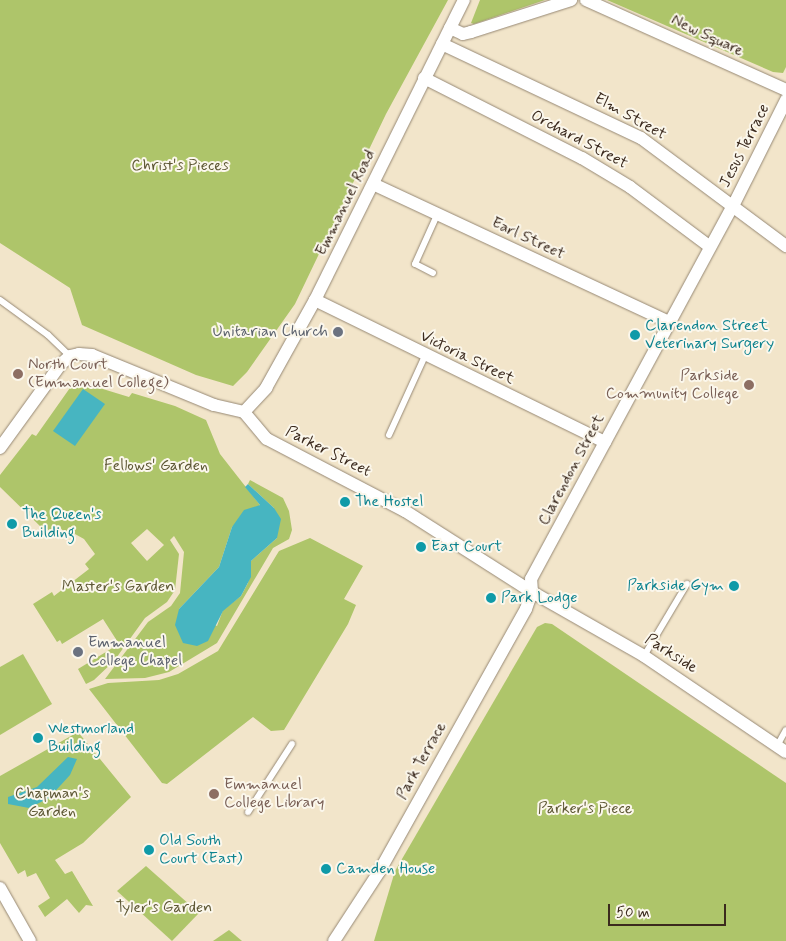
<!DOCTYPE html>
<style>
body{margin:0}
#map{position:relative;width:786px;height:941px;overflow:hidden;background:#f2e5ca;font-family:Mynerve,sans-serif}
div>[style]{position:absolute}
.green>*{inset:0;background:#aec56a}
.water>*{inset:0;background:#47b5c1}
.roads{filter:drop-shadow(0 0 1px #968874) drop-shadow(0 0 1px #968874)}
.service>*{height:6px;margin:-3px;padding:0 3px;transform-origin:3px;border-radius:3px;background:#fff}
.minor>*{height:12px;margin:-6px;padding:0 6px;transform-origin:6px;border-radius:6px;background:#fff}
.dots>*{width:14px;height:14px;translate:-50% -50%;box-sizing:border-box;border:2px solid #fbf7ec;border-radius:50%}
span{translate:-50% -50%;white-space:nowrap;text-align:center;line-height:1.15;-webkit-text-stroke:4px #fbf7ec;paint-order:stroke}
.street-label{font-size:16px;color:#3b2a1e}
.park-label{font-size:16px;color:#5e5835}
.culture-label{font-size:16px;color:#0d838f}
.left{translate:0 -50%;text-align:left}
.right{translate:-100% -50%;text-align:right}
.worship-label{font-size:16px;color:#5b616d}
.education-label{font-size:16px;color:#785e54}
.scale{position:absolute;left:608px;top:904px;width:118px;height:22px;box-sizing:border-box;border:2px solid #3b2a1e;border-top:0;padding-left:6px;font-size:15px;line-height:18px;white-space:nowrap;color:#3b2a1e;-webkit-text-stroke:4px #fbf7ec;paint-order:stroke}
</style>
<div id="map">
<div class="green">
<i style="clip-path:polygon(0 0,448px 0,386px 114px,295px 304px,247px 372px,233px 386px,196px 375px,82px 325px,70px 288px,0 243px)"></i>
<i style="clip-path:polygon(480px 0,545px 0,474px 24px,471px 23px)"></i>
<i style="clip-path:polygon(607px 0,786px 0,786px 67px,783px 73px,773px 72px)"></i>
<i style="clip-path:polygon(evenodd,80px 382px,129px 397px,132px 393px,175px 406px,206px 420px,220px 454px,260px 505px,232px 527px,219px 567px,179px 609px,217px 626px,223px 610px,241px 596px,248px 583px,251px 561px,277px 538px,274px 508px,248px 484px,250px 480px,283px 498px,289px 511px,292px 530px,289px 539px,273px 548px,217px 643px,169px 672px,145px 678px,105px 679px,148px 622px,171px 606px,180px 593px,184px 552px,174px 536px,170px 540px,179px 554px,175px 590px,167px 602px,145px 618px,114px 661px,94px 680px,86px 684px,78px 669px,119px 644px,103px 619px,62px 644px,60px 640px,57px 642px,33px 604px,52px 592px,54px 596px,89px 569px,85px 564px,95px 554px,84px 539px,75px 534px,69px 538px,59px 526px,51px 532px,42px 528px,0 487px,0 475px,32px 434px,36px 436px,72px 385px,80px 382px,147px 529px,164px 545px,147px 561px,131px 543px,147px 529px)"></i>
<i style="clip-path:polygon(310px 538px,363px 566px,344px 599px,356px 605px,348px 624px,284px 730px,271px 731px,253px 717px,167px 784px,162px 783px,89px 689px,108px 683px,159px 680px,178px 674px,218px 651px,279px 551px)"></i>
<i style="clip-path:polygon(545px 623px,552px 624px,786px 783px,786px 941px,374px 941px,395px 871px,537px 627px)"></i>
<i style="clip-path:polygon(23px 654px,52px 704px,0 735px,0 667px)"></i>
<i style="clip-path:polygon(78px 732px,131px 797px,83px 843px,55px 860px,65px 874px,72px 871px,93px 906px,86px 905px,79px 913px,67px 899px,45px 917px,38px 906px,50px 898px,36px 873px,27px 877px,25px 870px,18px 874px,0 843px,0 776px)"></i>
<i style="clip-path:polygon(146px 866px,199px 913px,172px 941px,117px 891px)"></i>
<i style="clip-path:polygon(229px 930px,242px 941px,213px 941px)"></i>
</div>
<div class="water">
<i style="clip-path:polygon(83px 389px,105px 404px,75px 446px,53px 431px)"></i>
<i style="clip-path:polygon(248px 484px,274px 508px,281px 519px,277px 538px,251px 561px,251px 577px,241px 596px,223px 611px,208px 641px,197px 646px,183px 643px,175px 625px,179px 609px,219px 567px,232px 527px,244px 510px,260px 505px,245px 487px)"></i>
<i style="clip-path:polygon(68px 757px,77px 759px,70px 775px,49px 798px,29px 808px,8px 804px,8px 797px,37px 787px)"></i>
</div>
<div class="roads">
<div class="service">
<i style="left:433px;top:273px;width:20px;rotate:-153deg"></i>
<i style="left:415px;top:264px;width:54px;rotate:-65.8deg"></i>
<i style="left:0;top:300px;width:59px;rotate:36.1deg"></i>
<i style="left:48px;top:335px;width:30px;rotate:44deg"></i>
<i style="left:389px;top:435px;width:87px;rotate:-65.5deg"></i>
<i style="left:644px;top:656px;width:84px;rotate:-59.2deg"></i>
<i style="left:777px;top:746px;width:18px;rotate:-61deg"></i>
<i style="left:248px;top:812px;width:81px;rotate:-57.1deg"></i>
</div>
<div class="minor">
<i style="left:586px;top:0;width:219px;rotate:24.2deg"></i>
<i style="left:450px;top:28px;width:14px;rotate:25deg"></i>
<i style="left:463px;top:34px;width:8px;rotate:-14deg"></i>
<i style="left:471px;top:32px;width:105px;rotate:-17.7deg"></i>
<i style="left:442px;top:44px;width:220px;rotate:25.3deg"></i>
<i style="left:641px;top:138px;width:181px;rotate:36.7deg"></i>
<i style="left:424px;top:78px;width:177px;rotate:26.9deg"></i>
<i style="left:582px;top:158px;width:56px;rotate:31.1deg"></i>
<i style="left:630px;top:187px;width:99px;rotate:36.8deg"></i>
<i style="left:373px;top:184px;width:327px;rotate:25deg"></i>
<i style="left:315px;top:300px;width:323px;rotate:26.1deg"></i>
<i style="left:244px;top:412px;width:35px;rotate:50deg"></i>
<i style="left:267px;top:439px;width:156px;rotate:27.6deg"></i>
<i style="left:405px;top:511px;width:151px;rotate:32.5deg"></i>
<i style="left:532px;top:592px;width:129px;rotate:29.7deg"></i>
<i style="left:644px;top:656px;width:171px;rotate:34.1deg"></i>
<i style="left:244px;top:412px;width:33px;rotate:-47deg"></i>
<i style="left:266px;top:388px;width:101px;rotate:-60.9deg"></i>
<i style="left:315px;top:300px;width:335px;rotate:-63.6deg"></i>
<i style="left:0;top:448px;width:102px;rotate:-54.1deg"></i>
<i style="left:60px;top:365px;width:13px;rotate:-42deg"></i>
<i style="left:70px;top:356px;width:9px;rotate:-13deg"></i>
<i style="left:79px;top:354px;width:13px;rotate:4deg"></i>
<i style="left:92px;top:355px;width:132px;rotate:22.3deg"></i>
<i style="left:214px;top:405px;width:31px;rotate:13deg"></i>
<i style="left:0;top:888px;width:61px;rotate:60.5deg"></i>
<i style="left:334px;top:941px;width:82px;rotate:-56.9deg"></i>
<i style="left:379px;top:872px;width:301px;rotate:-60.8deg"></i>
<i style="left:526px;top:609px;width:18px;rotate:-71deg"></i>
<i style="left:532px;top:592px;width:13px;rotate:-94deg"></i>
<i style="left:531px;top:579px;width:424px;rotate:-61.6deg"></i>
<i style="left:733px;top:206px;width:119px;rotate:-63.4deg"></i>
</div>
</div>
<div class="dots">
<i style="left:338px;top:332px;background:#6b7280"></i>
<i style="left:635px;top:335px;background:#0f9aa8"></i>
<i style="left:18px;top:374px;background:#8d6e63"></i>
<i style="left:749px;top:385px;background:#8d6e63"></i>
<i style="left:345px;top:502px;background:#0f9aa8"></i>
<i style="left:12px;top:524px;background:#0f9aa8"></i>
<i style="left:421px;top:547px;background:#0f9aa8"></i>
<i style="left:734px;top:586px;background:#0f9aa8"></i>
<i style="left:491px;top:598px;background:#0f9aa8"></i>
<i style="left:78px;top:652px;background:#6b7280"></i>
<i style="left:38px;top:738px;background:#0f9aa8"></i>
<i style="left:214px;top:794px;background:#8d6e63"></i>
<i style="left:149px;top:850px;background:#0f9aa8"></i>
<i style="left:326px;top:869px;background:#0f9aa8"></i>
</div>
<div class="street-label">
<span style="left:707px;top:36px;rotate:25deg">New Square</span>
<span style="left:630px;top:117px;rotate:29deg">Elm Street</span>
<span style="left:579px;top:140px;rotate:28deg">Orchard Street</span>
<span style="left:745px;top:146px;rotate:-63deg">Jesus Terrace</span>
<span style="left:346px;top:203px;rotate:-64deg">Emmanuel Road</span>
<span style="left:528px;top:239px;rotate:25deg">Earl Street</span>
<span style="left:467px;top:358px;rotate:26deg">Victoria Street</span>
<span style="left:328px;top:452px;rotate:27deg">Parker Street</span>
<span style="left:572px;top:470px;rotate:-62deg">Clarendon Street</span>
<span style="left:671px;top:654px;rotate:33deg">Parkside</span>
<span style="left:422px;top:761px;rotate:-61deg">Park Terrace</span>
</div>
<div class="park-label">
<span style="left:180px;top:166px">Christ's Pieces</span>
<span style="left:156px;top:466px">Fellows' Garden</span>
<span style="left:118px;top:587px">Master's Garden</span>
<span style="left:52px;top:803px">Chapman's<br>Garden</span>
<span style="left:585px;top:809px">Parker's Piece</span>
<span style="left:164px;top:908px">Tyler's Garden</span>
</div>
<div class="culture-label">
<span class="left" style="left:645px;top:335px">Clarendon Street<br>Veterinary Surgery</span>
<span class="left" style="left:355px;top:502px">The Hostel</span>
<span class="left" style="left:22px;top:524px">The Queen's<br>Building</span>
<span class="left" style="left:431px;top:547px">East Court</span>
<span class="right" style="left:724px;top:586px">Parkside Gym</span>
<span class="left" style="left:501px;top:598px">Park Lodge</span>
<span class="left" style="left:48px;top:738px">Westmorland<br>Building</span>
<span class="left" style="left:159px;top:850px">Old South<br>Court (East)</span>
<span class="left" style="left:336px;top:869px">Camden House</span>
</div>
<div class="worship-label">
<span class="right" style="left:328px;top:332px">Unitarian Church</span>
<span class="left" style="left:88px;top:652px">Emmanuel<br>College Chapel</span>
</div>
<div class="education-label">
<span class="left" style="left:28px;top:374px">North Court<br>(Emmanuel College)</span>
<span class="right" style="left:739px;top:385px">Parkside<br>Community College</span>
<span class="left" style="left:224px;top:794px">Emmanuel<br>College Library</span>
</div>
<div class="scale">50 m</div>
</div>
